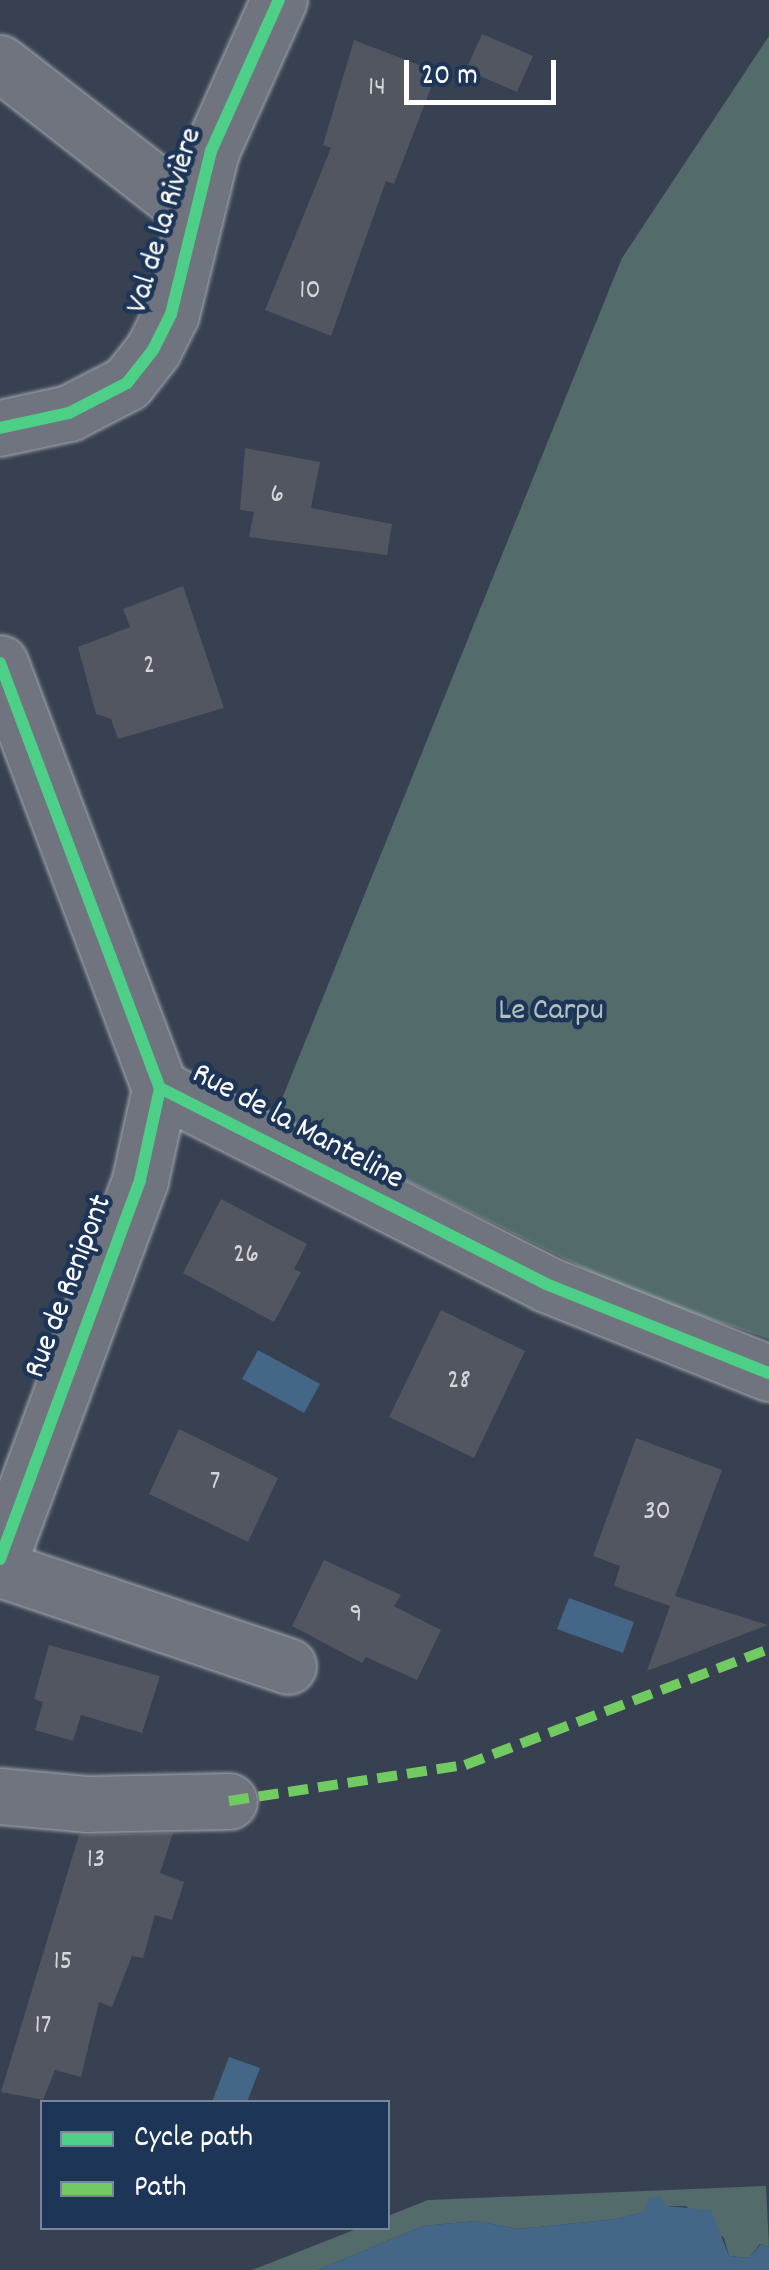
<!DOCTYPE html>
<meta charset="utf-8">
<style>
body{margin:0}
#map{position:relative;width:769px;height:2270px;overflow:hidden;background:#374151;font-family:Dekko,sans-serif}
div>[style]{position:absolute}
.green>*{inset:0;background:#536b6b}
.water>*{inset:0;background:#446788}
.building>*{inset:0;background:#525660}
.roads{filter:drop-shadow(0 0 2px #a5aab1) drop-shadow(0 0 2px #a5aab1)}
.minor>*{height:55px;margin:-27.5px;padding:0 27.5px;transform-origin:27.5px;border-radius:27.5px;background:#6f747e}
.quiet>*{height:10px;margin-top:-5px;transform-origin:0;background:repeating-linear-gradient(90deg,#71cb61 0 20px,transparent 0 30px)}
.cycleway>*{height:12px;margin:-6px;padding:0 6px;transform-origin:6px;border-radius:6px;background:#4dcf88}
span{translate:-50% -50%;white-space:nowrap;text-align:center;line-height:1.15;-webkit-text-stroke:9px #1d3557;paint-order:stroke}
.number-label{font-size:28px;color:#d4d5d7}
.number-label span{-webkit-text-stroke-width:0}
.street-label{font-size:32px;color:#fff}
.park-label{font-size:32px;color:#b3c0be}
.legend{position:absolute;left:40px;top:2100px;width:350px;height:130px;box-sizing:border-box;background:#1d3557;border:2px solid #77869a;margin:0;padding:12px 18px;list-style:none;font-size:30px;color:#fff}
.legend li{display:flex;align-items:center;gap:20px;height:50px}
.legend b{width:50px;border:2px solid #77869a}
.scale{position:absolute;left:404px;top:60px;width:152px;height:45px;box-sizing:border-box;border:5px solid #fff;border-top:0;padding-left:12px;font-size:30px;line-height:35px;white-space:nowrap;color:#fff;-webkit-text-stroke:8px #1d3557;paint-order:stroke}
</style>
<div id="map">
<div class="green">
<i style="clip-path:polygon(769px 36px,769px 1339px,636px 1294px,275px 1116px,622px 258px)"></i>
<i style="clip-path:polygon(766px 2186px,769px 2247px,760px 2244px,749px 2258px,729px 2256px,724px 2238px,686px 2206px,666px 2206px,617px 2219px,518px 2229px,476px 2221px,423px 2226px,318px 2270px,252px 2270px,359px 2228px,388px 2228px,388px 2216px,428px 2200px)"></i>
</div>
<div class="water">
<i style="clip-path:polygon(258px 1350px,320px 1384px,304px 1413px,242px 1379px)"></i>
<i style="clip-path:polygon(569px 1598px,634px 1622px,623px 1653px,557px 1629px)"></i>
<i style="clip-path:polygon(229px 2057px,260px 2068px,247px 2102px,212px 2102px)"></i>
<i style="clip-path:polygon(661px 2196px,666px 2206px,711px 2210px,729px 2256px,749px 2258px,761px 2244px,769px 2247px,769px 2270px,318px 2270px,423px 2226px,476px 2221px,518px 2229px,617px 2219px,643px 2212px,648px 2199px)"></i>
</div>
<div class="building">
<i style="clip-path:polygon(482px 34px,533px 56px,517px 92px,466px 70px)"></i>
<i style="clip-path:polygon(354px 40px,437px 72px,394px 184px,386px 181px,331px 336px,265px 310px,331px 148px,323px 145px)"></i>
<i style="clip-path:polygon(245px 448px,320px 462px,311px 508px,392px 524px,387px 555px,249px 537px,254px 512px,240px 510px)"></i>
<i style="clip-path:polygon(183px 586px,224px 708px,118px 739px,111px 719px,96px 714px,78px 647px,130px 627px,123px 609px)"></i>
<i style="clip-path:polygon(221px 1199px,307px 1244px,294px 1269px,301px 1272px,274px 1322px,183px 1273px)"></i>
<i style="clip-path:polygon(441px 1310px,525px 1351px,474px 1458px,389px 1417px)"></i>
<i style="clip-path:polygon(179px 1429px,278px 1478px,248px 1542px,149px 1494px)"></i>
<i style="clip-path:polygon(636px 1438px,722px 1470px,675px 1596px,768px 1625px,647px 1671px,670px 1606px,614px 1586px,620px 1566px,593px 1556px)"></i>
<i style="clip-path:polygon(324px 1560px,401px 1595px,394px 1606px,441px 1630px,417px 1680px,366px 1657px,362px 1663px,292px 1626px)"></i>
<i style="clip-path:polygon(49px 1645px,160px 1676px,142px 1733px,81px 1715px,73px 1741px,35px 1730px,43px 1702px,34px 1699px)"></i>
<i style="clip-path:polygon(173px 1833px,160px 1873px,184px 1882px,172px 1920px,155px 1915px,143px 1958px,132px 1956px,112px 2007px,99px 2002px,81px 2077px,55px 2070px,43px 2100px,1px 2092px,79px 1835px)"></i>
</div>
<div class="roads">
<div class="minor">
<i style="left:0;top:63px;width:244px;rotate:37.9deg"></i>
<i style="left:0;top:428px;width:71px;rotate:-12.3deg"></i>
<i style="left:69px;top:413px;width:65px;rotate:-27.3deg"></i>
<i style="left:127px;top:383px;width:42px;rotate:-51.8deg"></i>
<i style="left:153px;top:350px;width:40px;rotate:-63.4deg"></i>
<i style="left:171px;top:314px;width:168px;rotate:-76.2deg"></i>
<i style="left:211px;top:151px;width:166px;rotate:-65.8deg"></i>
<i style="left:0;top:663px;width:454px;rotate:69.4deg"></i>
<i style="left:160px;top:1088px;width:433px;rotate:26.9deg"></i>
<i style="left:546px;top:1284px;width:240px;rotate:21.8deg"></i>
<i style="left:0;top:1559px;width:404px;rotate:-69.7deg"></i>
<i style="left:140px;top:1180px;width:94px;rotate:-77.7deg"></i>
<i style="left:0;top:1569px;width:304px;rotate:18.6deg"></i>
<i style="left:0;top:1796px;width:86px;rotate:5.3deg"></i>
<i style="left:86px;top:1804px;width:143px;rotate:-1.2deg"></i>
</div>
</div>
<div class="quiet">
<i style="left:229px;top:1801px;width:239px;rotate:-8.7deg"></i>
<i style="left:465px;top:1765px;width:325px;rotate:-20.9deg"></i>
</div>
<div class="cycleway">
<i style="left:0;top:428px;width:71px;rotate:-12.3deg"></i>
<i style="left:69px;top:413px;width:65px;rotate:-27.3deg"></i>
<i style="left:127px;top:383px;width:42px;rotate:-51.8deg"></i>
<i style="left:153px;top:350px;width:40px;rotate:-63.4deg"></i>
<i style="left:171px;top:314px;width:168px;rotate:-76.2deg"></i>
<i style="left:211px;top:151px;width:166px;rotate:-65.8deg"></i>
<i style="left:0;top:663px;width:454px;rotate:69.4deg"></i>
<i style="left:160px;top:1088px;width:433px;rotate:26.9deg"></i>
<i style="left:546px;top:1284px;width:240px;rotate:21.8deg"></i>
<i style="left:0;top:1559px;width:404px;rotate:-69.7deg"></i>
<i style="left:140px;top:1180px;width:94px;rotate:-77.7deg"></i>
</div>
<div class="number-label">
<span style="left:377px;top:89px">14</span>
<span style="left:310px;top:292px">10</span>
<span style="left:277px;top:496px">6</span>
<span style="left:149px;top:667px">2</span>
<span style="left:246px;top:1256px">26</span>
<span style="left:459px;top:1382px">28</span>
<span style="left:215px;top:1483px">7</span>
<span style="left:657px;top:1513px">30</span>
<span style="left:356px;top:1616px">9</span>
<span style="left:96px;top:1861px">13</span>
<span style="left:63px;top:1963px">15</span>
<span style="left:43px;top:2027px">17</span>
</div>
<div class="street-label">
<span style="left:166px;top:221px;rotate:-73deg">Val de la Rivière</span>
<span style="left:297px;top:1128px;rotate:28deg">Rue de la Manteline</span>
<span style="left:70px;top:1287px;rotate:-69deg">Rue de Renipont</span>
</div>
<div class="park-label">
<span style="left:551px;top:1012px">Le Carpu</span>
</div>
<ul class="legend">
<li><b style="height:12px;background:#4dcf88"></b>Cycle path</li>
<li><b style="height:12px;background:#71cb61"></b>Path</li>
</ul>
<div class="scale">20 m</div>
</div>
